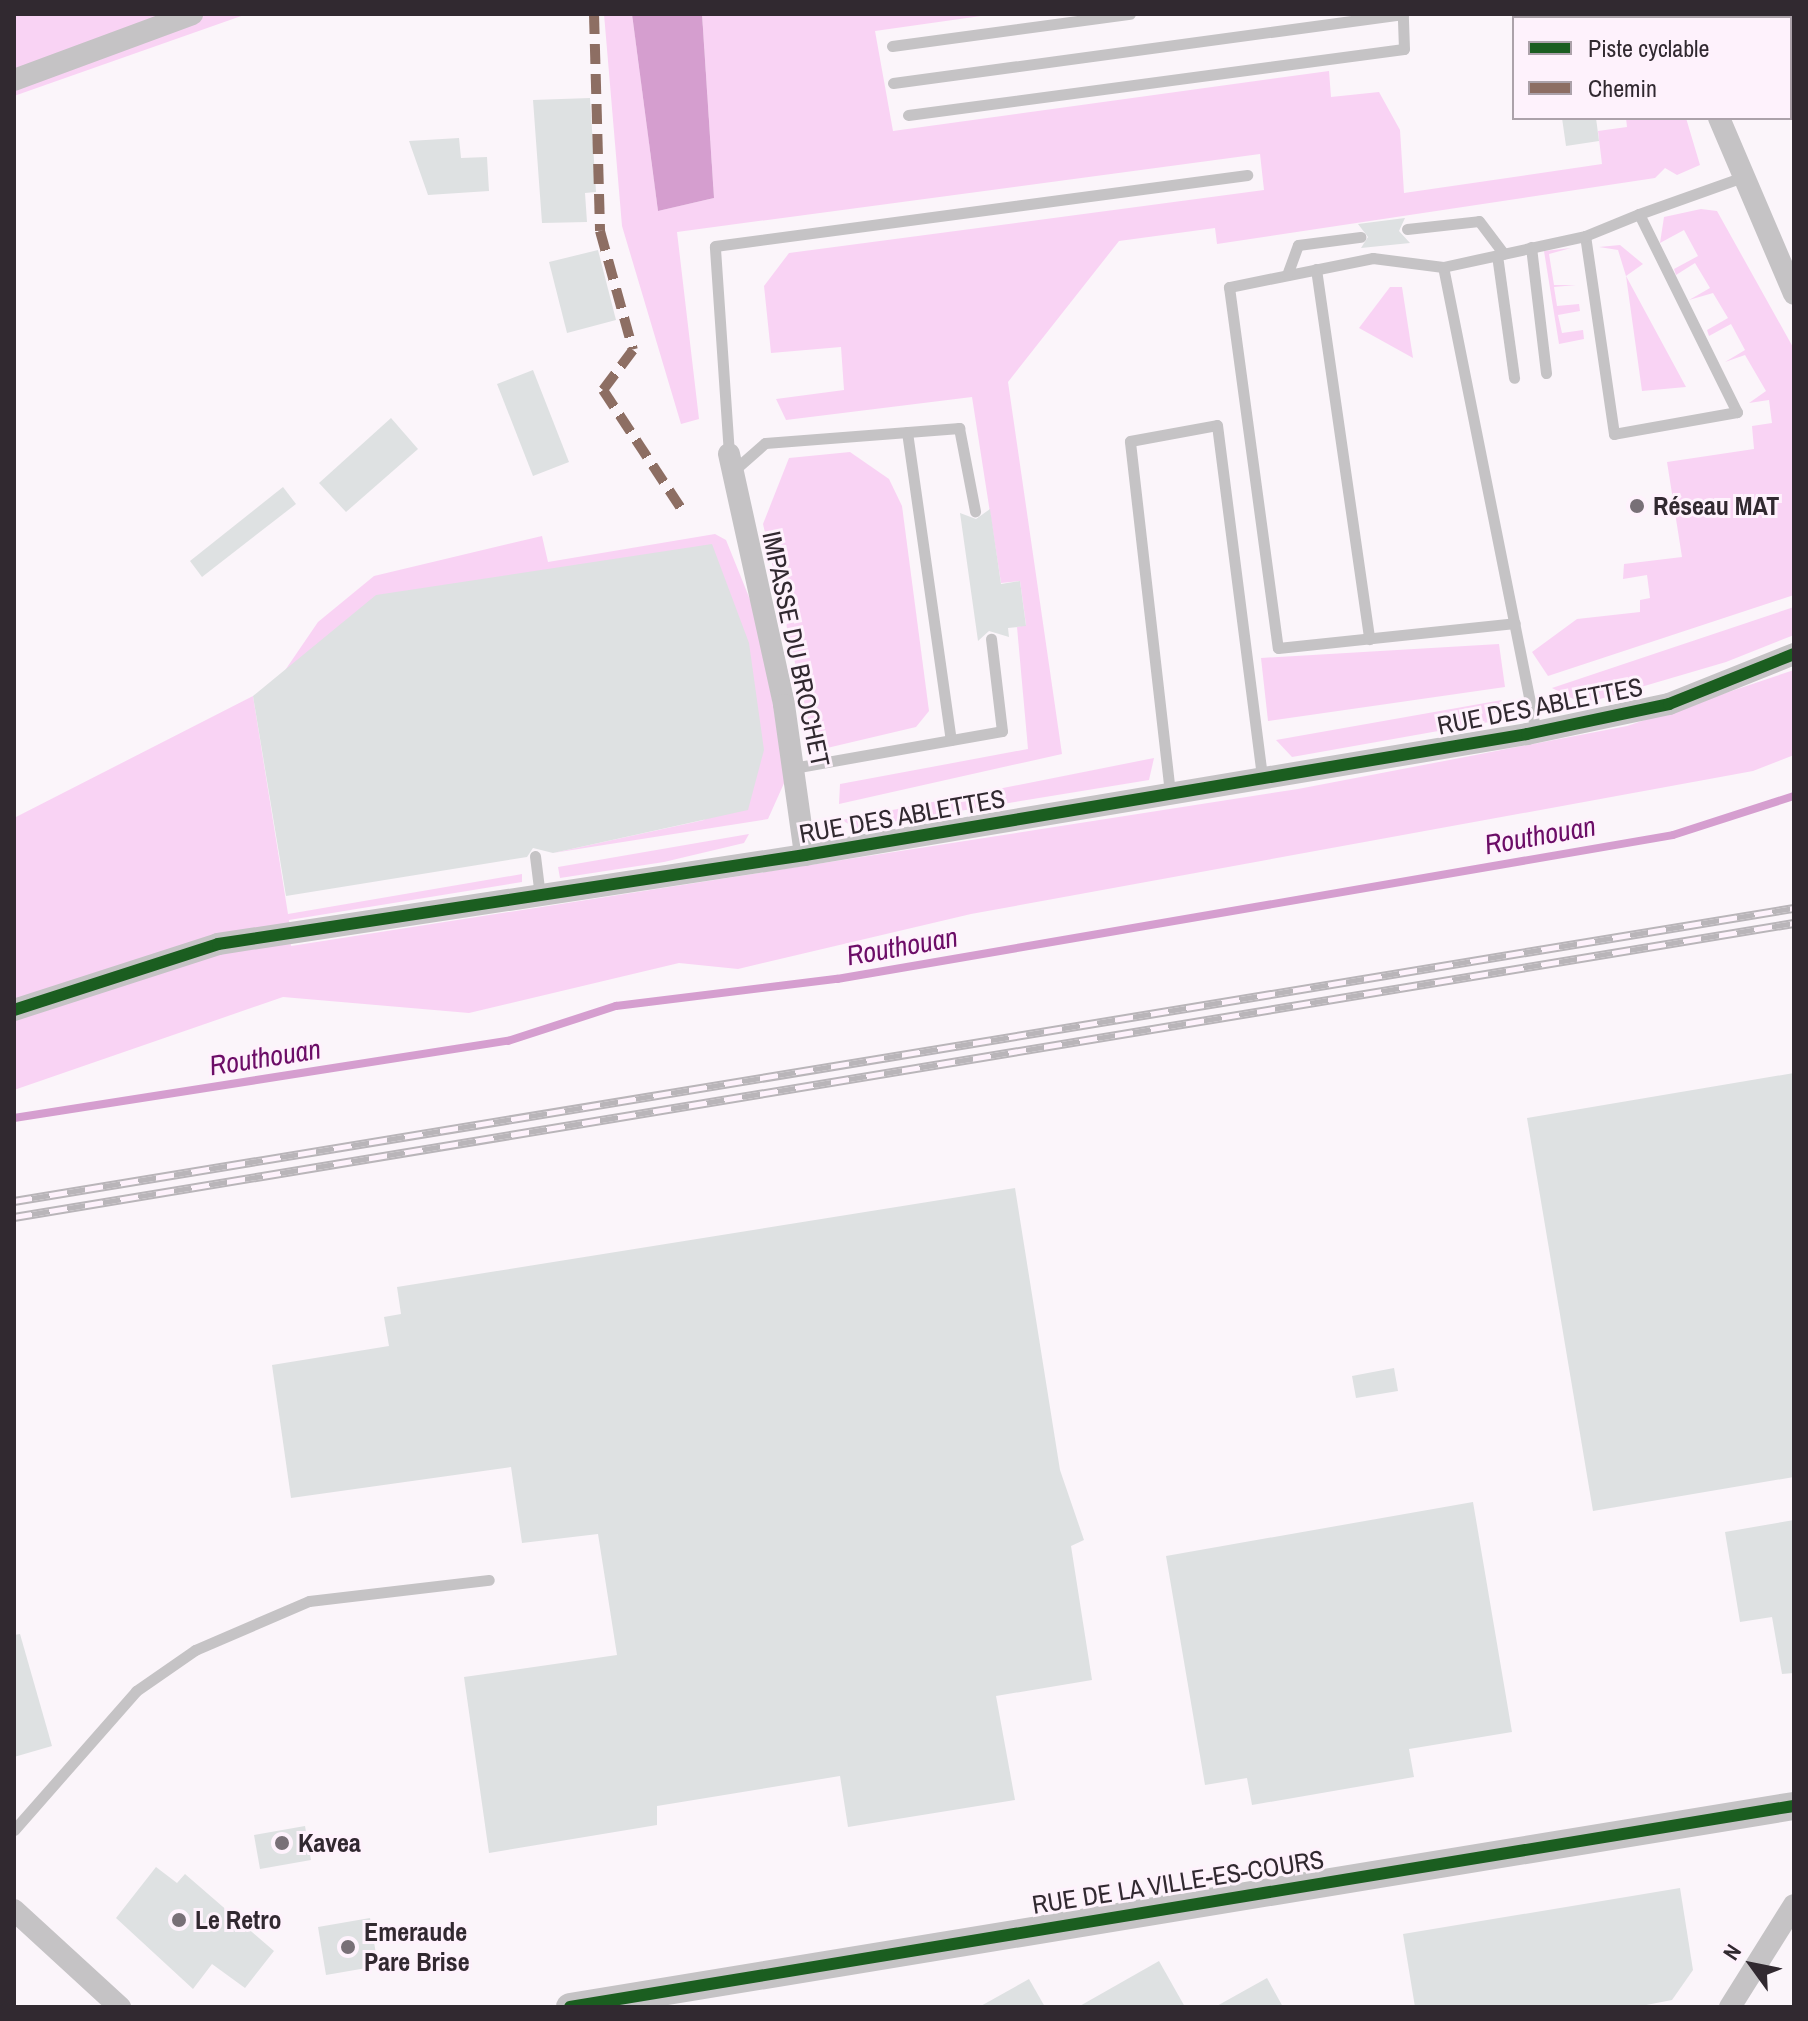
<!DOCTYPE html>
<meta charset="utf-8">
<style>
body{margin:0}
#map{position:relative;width:1808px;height:2021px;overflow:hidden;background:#fbf5fa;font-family:"Archivo Narrow",sans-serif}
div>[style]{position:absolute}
.green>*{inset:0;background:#f9d3f4}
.water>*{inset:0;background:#d59ecf}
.stream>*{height:8px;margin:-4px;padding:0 4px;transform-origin:4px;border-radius:4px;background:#d59ecf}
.building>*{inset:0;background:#dee1e2}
.service>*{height:11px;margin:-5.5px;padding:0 5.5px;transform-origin:5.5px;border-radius:5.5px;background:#c5c3c5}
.minor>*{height:22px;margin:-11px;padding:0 11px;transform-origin:11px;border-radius:11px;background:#c5c3c5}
.tertiary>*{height:28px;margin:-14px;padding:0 14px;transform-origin:14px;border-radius:14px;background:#c5c3c5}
.rail>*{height:9px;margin-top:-4.5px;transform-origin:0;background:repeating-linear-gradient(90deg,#fef2fc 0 18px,#b9b5b9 0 36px);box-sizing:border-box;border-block:2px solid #b9b5b9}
.quiet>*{height:10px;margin-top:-5px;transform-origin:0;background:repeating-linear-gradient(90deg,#8d6e63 0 20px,transparent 0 30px)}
.cycleway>*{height:12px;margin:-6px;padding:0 6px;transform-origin:6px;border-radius:6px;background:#1b5e20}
.dots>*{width:22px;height:22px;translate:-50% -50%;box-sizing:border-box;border:4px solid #fef2fc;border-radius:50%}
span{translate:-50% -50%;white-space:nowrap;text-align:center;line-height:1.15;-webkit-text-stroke:6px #fef2fc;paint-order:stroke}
.poi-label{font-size:26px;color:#312930;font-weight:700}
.left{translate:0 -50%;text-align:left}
.street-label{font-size:26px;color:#312930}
.water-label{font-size:28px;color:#6c0d67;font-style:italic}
.frame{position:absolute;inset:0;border:16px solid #312930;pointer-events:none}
.legend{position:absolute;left:1512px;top:16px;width:280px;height:104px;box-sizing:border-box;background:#fef2fc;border:2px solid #aca2aa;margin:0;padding:10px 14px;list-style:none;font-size:24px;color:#312930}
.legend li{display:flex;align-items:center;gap:16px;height:40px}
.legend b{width:40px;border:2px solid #aca2aa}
.north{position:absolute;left:1712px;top:1925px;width:80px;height:80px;-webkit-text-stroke:6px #fef2fc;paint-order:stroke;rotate:303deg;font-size:22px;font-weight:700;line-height:32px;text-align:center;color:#312930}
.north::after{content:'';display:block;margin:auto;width:28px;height:36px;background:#312930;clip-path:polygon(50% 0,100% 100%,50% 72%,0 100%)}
</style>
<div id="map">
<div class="green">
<i style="clip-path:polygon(14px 14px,247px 14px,14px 96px)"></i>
<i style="clip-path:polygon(604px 14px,632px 14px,658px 211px,714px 198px,702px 14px,995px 14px,875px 31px,893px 131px,1329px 71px,1331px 97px,1379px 92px,1400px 130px,1404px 193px,1602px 164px,1598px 131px,1627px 127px,1626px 118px,1686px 118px,1700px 165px,1677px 175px,1665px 168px,1655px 178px,1217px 244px,1215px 228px,1119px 241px,1008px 382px,1062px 754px,839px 804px,840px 784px,1028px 749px,1017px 627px,1026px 625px,1020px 581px,1001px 583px,972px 397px,786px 420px,776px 399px,844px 390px,841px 347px,771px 353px,764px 286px,789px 253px,1264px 190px,1260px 154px,677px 232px,699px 419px,681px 424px,622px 226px)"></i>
<i style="clip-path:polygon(1701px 209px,1717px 211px,1794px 349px,1794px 595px,1548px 676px,1532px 652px,1577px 619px,1640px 612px,1640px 600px,1650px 598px,1647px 575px,1623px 579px,1624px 564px,1682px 557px,1667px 462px,1754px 449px,1752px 426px,1772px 423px,1769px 400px,1749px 403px,1766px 391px,1745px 355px,1725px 362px,1745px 350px,1731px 324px,1709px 336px,1707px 330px,1728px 318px,1713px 293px,1689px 300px,1710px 288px,1695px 263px,1676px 275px,1674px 269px,1698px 256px,1684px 230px,1660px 243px,1664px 217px)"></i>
<i style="clip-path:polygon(1620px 245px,1643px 264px,1626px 276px,1686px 387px,1642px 391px,1626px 276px,1618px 250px,1599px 247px)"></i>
<i style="clip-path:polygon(1571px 248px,1549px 254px,1554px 285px,1576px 285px,1554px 287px,1557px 306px,1579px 304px,1580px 311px,1558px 315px,1562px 333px,1583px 330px,1584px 339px,1559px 344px,1544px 251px)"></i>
<i style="clip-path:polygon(1390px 287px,1402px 287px,1413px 358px,1359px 328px)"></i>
<i style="clip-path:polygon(850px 452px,889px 479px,902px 506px,929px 711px,916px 727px,827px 748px,813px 741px,763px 524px,789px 458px)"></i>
<i style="clip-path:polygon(715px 534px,726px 540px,755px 612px,773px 704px,785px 781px,768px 819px,553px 853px,704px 820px,725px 791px,275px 685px,318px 622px,374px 576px,542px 536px,548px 562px)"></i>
<i style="clip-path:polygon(1794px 607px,1794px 635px,1726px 662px,1583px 704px,1552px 688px)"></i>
<i style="clip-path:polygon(1499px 644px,1505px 687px,1268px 721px,1261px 658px)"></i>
<i style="clip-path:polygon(1794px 670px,1794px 755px,1753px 771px,971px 914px,738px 969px,679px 963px,469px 1013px,283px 997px,14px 1090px,14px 818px,253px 696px,288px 914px,522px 874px,522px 882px,289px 920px,291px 946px,1298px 789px,1627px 726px)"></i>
<i style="clip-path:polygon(1502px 700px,1489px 722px,1292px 757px,1276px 740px)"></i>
<i style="clip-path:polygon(1154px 758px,1149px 780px,855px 828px,842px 820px)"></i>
<i style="clip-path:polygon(749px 834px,744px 843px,664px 862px,560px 878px,558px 867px)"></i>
</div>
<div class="water">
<i style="clip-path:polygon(632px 14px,702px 14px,714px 198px,658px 211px)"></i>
</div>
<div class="stream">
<i style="left:14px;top:1118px;width:500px;rotate:-8.9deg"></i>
<i style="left:508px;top:1041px;width:114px;rotate:-18deg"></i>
<i style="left:616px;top:1006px;width:223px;rotate:-7deg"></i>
<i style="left:837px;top:979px;width:848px;rotate:-9.77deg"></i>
<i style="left:1673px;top:835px;width:127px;rotate:-17.9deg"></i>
</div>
<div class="building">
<i style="clip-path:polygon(590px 98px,596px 192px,585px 193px,587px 222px,542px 223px,533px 100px)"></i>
<i style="clip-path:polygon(1562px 118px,1596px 118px,1599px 141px,1566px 146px)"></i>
<i style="clip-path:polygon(459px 138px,461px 158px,487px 157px,489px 191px,428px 195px,409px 141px)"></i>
<i style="clip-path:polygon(1405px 218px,1399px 231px,1410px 243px,1361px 248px,1368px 237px,1358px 224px)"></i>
<i style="clip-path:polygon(598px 250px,616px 320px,567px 333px,549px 262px)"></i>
<i style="clip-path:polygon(533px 370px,569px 462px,533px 476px,497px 384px)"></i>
<i style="clip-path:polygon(391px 418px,418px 449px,346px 512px,319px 483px)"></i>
<i style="clip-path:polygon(283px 487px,296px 504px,202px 577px,190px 561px)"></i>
<i style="clip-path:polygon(990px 509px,1001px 584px,1020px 581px,1026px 626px,1008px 628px,1009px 637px,989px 631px,978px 641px,960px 513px,976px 519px)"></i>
<i style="clip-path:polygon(712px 544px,749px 643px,764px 750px,748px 810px,553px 853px,533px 848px,527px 857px,286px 896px,253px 696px,376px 595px)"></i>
<i style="clip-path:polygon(1794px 1073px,1794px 1477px,1593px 1511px,1527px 1118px)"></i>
<i style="clip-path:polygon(1015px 1188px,1060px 1470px,1084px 1540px,1071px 1546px,1092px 1680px,996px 1696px,1015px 1800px,848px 1827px,840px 1776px,657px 1806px,657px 1825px,489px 1853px,464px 1677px,617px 1655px,598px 1534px,522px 1543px,511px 1467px,291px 1498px,272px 1365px,389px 1346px,384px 1317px,401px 1314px,397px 1287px)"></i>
<i style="clip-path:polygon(1394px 1368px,1398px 1391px,1356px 1398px,1352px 1376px)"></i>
<i style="clip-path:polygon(1473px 1502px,1512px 1732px,1409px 1749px,1414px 1777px,1252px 1805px,1247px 1778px,1205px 1785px,1166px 1556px)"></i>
<i style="clip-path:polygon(1794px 1520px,1794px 1673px,1782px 1674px,1772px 1617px,1740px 1622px,1725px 1532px)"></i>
<i style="clip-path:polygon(20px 1634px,52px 1746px,14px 1757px,14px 1635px)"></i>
<i style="clip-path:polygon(305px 1826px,311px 1860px,260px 1869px,254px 1835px)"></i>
<i style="clip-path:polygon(156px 1867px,177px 1883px,185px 1874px,274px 1951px,245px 1988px,212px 1964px,193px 1989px,116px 1918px)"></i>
<i style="clip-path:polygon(1680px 1888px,1693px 1970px,1672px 2000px,1636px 2007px,1415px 2007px,1403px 1934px)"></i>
<i style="clip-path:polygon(370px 1918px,378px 1966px,326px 1975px,318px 1927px)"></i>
<i style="clip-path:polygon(1159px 1961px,1185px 2007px,1078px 2007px)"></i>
<i style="clip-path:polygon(1267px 1978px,1283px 2007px,1215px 2007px)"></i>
<i style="clip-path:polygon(1029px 1979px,1045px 2007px,979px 2007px)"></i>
</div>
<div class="service">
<i style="left:892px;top:46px;width:240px;rotate:-7.7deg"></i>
<i style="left:893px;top:83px;width:515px;rotate:-7.7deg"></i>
<i style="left:908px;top:115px;width:500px;rotate:-7.58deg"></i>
<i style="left:1404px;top:49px;width:33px;rotate:-92deg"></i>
<i style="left:1639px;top:214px;width:221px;rotate:63.7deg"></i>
<i style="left:1737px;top:412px;width:125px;rotate:169.9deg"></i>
<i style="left:1614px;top:434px;width:200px;rotate:-98.3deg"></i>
<i style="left:1585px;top:236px;width:58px;rotate:-22.2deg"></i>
<i style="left:1639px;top:214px;width:107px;rotate:-19.6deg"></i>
<i style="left:1407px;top:229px;width:72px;rotate:-6.3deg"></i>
<i style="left:1479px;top:221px;width:41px;rotate:52.9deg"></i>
<i style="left:1531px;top:247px;width:127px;rotate:83.2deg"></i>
<i style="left:1497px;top:255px;width:124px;rotate:82.1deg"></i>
<i style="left:1443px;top:267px;width:71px;rotate:-172.7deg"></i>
<i style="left:1373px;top:258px;width:147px;rotate:168.6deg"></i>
<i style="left:1229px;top:287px;width:364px;rotate:82.3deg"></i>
<i style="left:1278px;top:648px;width:238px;rotate:-6deg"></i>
<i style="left:1316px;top:269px;width:374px;rotate:81.8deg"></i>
<i style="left:1287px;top:275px;width:32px;rotate:-70deg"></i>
<i style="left:1298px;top:245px;width:63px;rotate:-7.4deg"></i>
<i style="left:907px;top:432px;width:311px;rotate:81.9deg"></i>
<i style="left:729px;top:454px;width:208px;rotate:-93.9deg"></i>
<i style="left:715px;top:246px;width:537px;rotate:-7.6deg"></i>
<i style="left:732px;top:472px;width:44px;rotate:-41.3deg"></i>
<i style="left:765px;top:443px;width:195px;rotate:-4.4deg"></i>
<i style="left:959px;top:428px;width:85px;rotate:79.1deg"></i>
<i style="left:1536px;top:732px;width:474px;rotate:-101.3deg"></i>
<i style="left:1443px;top:267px;width:145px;rotate:-12.3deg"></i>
<i style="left:793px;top:768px;width:212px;rotate:-10deg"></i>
<i style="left:1002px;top:731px;width:93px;rotate:-96.8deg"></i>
<i style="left:1170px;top:793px;width:354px;rotate:-96.5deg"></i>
<i style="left:1130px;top:441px;width:88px;rotate:-10.4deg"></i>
<i style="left:1217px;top:425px;width:355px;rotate:82.7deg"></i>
<i style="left:535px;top:856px;width:40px;rotate:82.9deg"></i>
<i style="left:14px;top:1830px;width:185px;rotate:-48.7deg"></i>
<i style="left:136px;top:1691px;width:72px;rotate:-34.8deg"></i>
<i style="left:195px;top:1650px;width:124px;rotate:-23.3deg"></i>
<i style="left:309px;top:1601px;width:181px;rotate:-6.7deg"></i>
</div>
<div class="minor">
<i style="left:1688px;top:14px;width:4px;rotate:76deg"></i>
<i style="left:14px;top:80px;width:190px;rotate:-20.3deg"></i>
<i style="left:1719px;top:118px;width:191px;rotate:66.9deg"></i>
<i style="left:729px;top:454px;width:257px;rotate:77.6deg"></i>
<i style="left:784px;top:705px;width:151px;rotate:82deg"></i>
<i style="left:14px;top:1010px;width:214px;rotate:-17.9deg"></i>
<i style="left:218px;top:944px;width:594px;rotate:-8.62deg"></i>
<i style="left:805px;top:855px;width:732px;rotate:-9.51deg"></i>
<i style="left:1527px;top:734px;width:145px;rotate:-11.9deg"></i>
<i style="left:1669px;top:704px;width:135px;rotate:-21.8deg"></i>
<i style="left:14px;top:1910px;width:144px;rotate:42.5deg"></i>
<i style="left:1730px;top:2007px;width:120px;rotate:-57.9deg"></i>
</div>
<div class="tertiary">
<i style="left:570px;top:2007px;width:1240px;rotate:-9.33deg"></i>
</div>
<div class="rail">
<i style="left:14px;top:1201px;width:1804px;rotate:-9.35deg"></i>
<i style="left:14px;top:1217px;width:1804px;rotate:-9.38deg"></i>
</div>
<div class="quiet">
<i style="left:594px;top:14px;width:217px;rotate:88.4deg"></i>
<i style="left:600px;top:231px;width:123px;rotate:74.5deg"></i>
<i style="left:633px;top:350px;width:50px;rotate:126.9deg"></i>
<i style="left:603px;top:390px;width:147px;rotate:56.6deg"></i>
</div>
<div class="cycleway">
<i style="left:14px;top:1010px;width:214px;rotate:-17.9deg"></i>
<i style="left:218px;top:944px;width:594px;rotate:-8.62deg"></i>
<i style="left:805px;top:855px;width:732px;rotate:-9.51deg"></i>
<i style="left:1527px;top:734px;width:145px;rotate:-11.9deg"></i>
<i style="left:1669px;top:704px;width:135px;rotate:-21.8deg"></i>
<i style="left:570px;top:2007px;width:1240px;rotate:-9.33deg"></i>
</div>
<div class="dots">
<i style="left:1637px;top:506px;background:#787077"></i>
<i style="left:282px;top:1843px;background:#787077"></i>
<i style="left:179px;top:1920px;background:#787077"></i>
<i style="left:348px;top:1947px;background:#787077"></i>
</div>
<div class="poi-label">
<span class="left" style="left:1653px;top:506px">Réseau MAT</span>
<span class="left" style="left:298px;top:1843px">Kavea</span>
<span class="left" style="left:195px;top:1920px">Le Retro</span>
<span class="left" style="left:364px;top:1947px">Emeraude<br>Pare Brise</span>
</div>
<div class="street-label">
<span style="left:796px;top:649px;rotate:78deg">IMPASSE DU BROCHET</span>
<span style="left:1540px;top:706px;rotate:-11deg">RUE DES ABLETTES</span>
<span style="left:902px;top:816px;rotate:-10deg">RUE DES ABLETTES</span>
<span style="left:1178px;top:1882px;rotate:-9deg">RUE DE LA VILLE-ES-COURS</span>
</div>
<div class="water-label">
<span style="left:1540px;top:835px;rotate:-10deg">Routhouan</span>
<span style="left:902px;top:946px;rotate:-10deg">Routhouan</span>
<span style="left:265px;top:1057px;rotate:-9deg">Routhouan</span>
</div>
<div class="frame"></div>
<ul class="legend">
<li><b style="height:10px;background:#1b5e20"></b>Piste cyclable</li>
<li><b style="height:10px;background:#8d6e63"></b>Chemin</li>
</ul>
<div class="north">N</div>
</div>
